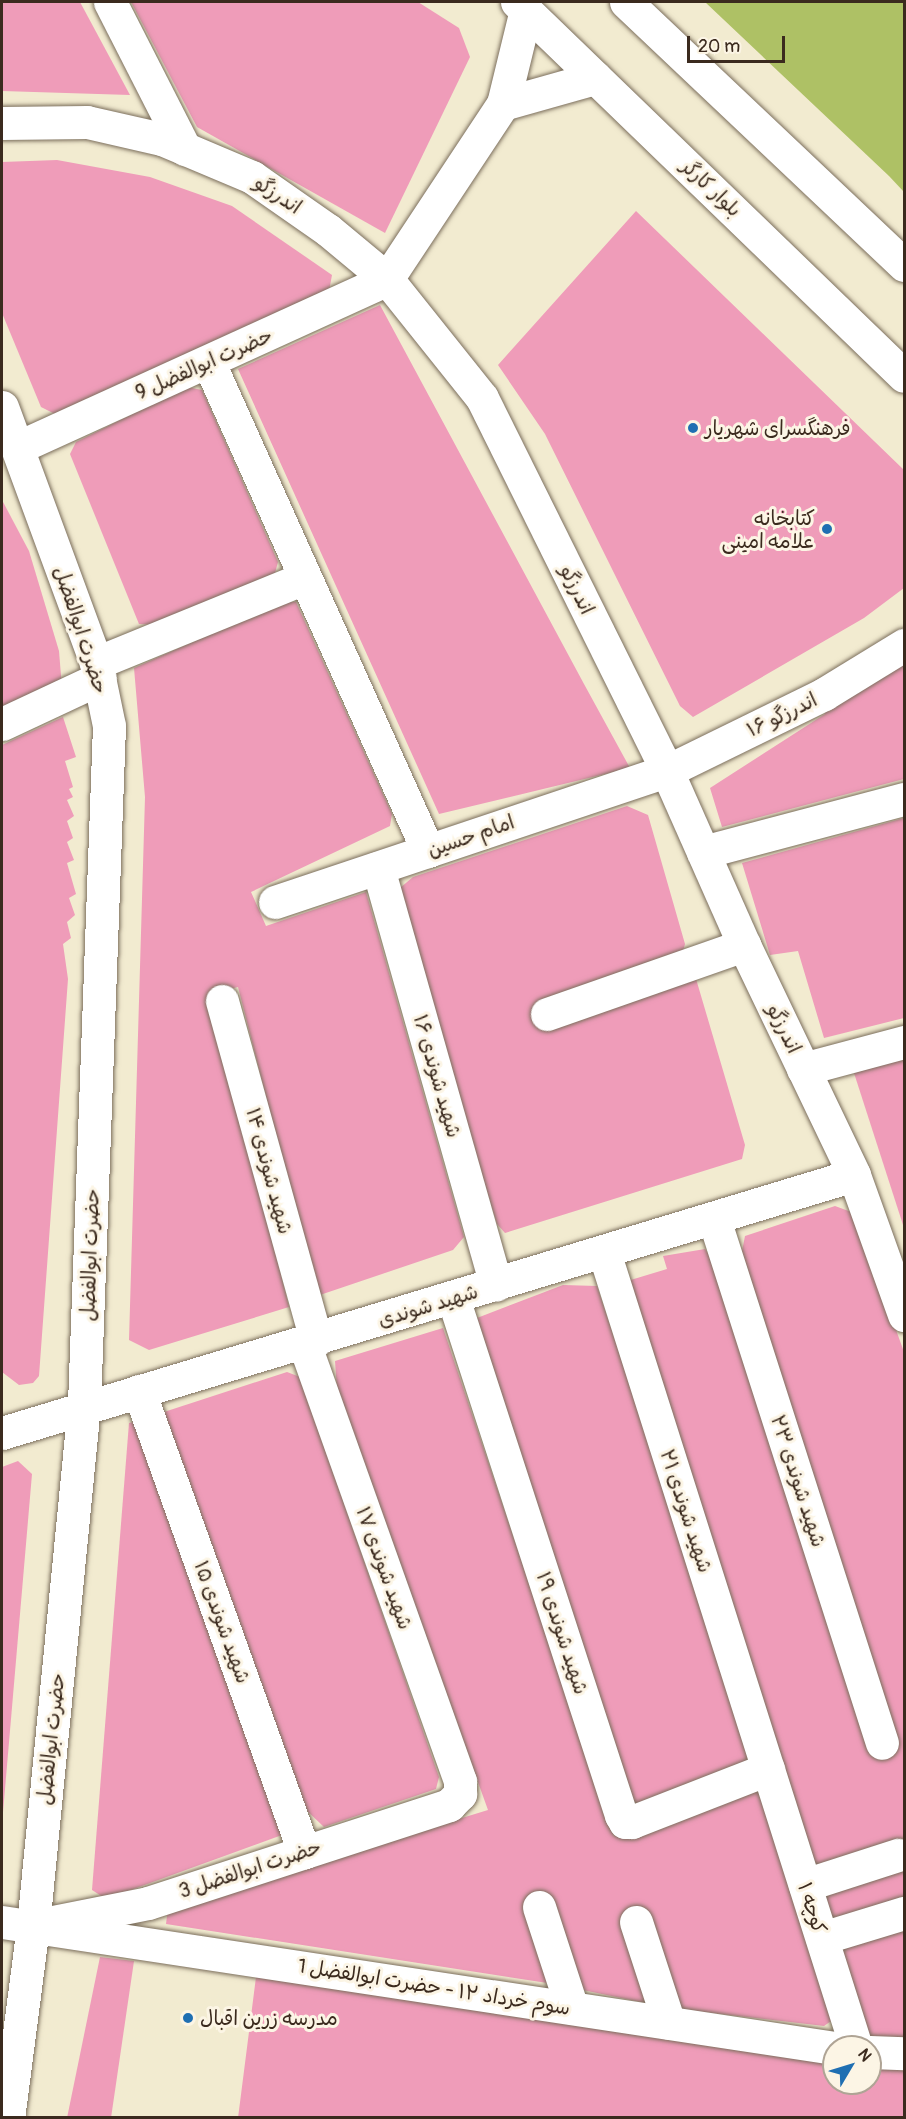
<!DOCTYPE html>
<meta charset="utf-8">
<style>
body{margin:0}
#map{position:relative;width:906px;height:2119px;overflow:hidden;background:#f2ebd0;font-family:Pangolin,"Playpen Sans Arabic",sans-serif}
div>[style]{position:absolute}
.green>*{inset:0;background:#aec165}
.building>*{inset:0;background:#ef9cb9}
.roads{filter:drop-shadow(0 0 2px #7b6e5c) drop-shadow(0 0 2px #7b6e5c)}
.minor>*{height:33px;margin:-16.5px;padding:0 16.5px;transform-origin:16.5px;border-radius:16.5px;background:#fff}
.major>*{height:33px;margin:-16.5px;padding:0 16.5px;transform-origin:16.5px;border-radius:16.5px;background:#fff}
.dots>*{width:16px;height:16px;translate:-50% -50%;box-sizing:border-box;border:3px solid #fcf5e5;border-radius:50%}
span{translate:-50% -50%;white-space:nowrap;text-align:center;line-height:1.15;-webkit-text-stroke:6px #fcf5e5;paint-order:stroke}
.street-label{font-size:20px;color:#3b2a1e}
.poi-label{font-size:20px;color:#3b2a1e}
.left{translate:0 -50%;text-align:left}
.right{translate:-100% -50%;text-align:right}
.frame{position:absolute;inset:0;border:3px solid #3b2a1e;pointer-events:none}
.north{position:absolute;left:822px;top:2035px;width:60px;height:60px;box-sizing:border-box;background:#fcf5e5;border:2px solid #afa495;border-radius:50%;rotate:52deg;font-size:16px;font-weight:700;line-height:24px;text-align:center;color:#3b2a1e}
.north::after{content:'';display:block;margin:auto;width:21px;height:27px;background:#1f6fb2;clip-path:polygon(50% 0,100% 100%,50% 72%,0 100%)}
.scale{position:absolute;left:687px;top:36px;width:98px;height:27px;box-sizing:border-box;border:3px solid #3b2a1e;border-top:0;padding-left:8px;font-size:18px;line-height:21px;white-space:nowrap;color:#3b2a1e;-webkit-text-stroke:4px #fcf5e5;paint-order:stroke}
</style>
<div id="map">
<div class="green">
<i style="clip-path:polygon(705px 2px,904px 2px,904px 192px,889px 176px)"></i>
</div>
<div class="building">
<i style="clip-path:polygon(2px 2px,80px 2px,130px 95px,2px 91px)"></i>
<i style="clip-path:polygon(131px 2px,418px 2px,459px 28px,470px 57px,385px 233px,197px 127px)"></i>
<i style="clip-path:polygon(57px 160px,150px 177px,232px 206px,332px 275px,329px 291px,55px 414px,41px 407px,2px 313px,2px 162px)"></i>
<i style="clip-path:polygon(636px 211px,904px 470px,904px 588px,864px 618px,693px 717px,680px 706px,545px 434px,498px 365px)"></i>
<i style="clip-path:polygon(380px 305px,584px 684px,630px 768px,439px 814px,238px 369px)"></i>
<i style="clip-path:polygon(187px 387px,202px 390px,278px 562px,275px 573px,157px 625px,139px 624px,70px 454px,76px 442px)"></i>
<i style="clip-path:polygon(2px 500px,29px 551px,59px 651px,62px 688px,2px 716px)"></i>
<i style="clip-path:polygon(283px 602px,296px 602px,392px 814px,390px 826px,251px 892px,266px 926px,366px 892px,464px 1237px,453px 1250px,317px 1296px,238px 987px,211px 994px,289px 1307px,149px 1350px,129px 1340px,145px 797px,134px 668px)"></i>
<i style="clip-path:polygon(904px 659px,904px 779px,722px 827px,710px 788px,825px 714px,822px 704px)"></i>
<i style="clip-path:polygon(63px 717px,76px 757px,65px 761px,73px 787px,69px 789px,73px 797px,67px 800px,74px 816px,67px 821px,73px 838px,67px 842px,74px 860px,67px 863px,76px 894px,69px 898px,75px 915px,67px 922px,71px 938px,63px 944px,68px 979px,39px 1376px,33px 1383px,19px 1385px,2px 1372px,2px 745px)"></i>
<i style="clip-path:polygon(627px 806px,648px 815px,685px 944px,680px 962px,694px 972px,745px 1145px,742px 1159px,505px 1233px,497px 1224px,394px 893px,413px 877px)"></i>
<i style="clip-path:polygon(904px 818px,904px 1018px,824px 1038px,798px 951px,770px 955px,742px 863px)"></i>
<i style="clip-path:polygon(904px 1058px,904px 1228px,854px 1073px)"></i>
<i style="clip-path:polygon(835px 1206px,854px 1213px,904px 1352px,904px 1909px,828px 1932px,624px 1282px,667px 1269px,663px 1256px,705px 1249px,716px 1265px,870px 1755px,894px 1746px,742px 1251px,745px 1236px)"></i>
<i style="clip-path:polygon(563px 1285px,597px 1286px,754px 1760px,636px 1814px,477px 1318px)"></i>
<i style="clip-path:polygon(443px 1328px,614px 1836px,765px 1784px,834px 2019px,824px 2026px,669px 2008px,554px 1984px,166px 1924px,168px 1908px,488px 1810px,337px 1390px,335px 1361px)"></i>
<i style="clip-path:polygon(287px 1372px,300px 1377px,439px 1777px,436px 1789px,324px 1827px,304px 1808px,164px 1412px)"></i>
<i style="clip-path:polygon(139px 1421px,282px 1835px,106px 1899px,92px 1890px,129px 1423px)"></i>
<i style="clip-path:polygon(18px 1461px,32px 1474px,2px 1824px,2px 1467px)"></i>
<i style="clip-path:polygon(904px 1917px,904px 2043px,862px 2041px,830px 1939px)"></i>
<i style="clip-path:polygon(100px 1957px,134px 1961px,111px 2118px,67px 2118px)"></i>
<i style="clip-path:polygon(256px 1977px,834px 2058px,834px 2083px,870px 2083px,870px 2060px,904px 2063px,904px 2118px,238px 2118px)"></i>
</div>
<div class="roads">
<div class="minor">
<i style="left:110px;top:2px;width:165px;rotate:63deg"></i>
<i style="left:503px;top:104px;width:96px;rotate:-15.8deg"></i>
<i style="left:2px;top:123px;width:85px;rotate:-0.7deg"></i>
<i style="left:87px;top:122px;width:77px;rotate:12.8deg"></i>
<i style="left:162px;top:139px;width:98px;rotate:22.9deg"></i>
<i style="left:252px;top:177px;width:93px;rotate:34.9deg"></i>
<i style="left:328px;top:230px;width:77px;rotate:39.7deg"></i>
<i style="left:387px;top:279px;width:152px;rotate:51.4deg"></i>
<i style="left:482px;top:398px;width:416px;rotate:63.6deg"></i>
<i style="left:667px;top:771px;width:190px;rotate:66.1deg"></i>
<i style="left:744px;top:945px;width:255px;rotate:64.4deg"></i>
<i style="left:854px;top:1175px;width:149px;rotate:70.3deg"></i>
<i style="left:387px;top:279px;width:210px;rotate:-56.5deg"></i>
<i style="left:503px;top:104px;width:97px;rotate:-76.3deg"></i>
<i style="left:209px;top:363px;width:535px;rotate:65.83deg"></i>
<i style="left:2px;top:407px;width:273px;rotate:69.8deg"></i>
<i style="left:96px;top:663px;width:64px;rotate:78.3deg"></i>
<i style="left:109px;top:726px;width:679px;rotate:92.11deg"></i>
<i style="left:84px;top:1405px;width:523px;rotate:95.59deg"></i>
<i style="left:33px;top:1926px;width:194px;rotate:97.4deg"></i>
<i style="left:19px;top:447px;width:405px;rotate:-24.5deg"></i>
<i style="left:96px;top:663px;width:225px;rotate:-22.2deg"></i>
<i style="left:2px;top:724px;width:108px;rotate:-25.1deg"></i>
<i style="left:703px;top:852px;width:208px;rotate:-14.8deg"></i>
<i style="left:378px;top:868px;width:433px;rotate:74.2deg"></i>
<i style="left:275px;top:902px;width:413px;rotate:-18.5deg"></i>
<i style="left:667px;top:771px;width:175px;rotate:-26.1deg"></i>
<i style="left:824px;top:694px;width:94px;rotate:-31.5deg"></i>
<i style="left:222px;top:1001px;width:352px;rotate:74.5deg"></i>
<i style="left:547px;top:1014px;width:209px;rotate:-19.3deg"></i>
<i style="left:803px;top:1069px;width:105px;rotate:-15deg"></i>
<i style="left:714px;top:1219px;width:550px;rotate:72.22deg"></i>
<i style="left:604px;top:1252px;width:834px;rotate:72.41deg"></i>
<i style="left:453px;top:1298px;width:544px;rotate:72deg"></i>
<i style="left:621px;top:1815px;width:8px;rotate:60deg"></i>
<i style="left:625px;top:1822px;width:7px"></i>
<i style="left:632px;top:1822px;width:146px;rotate:-21.3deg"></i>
<i style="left:139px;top:1391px;width:490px;rotate:70.3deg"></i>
<i style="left:2px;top:1433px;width:890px;rotate:-16.85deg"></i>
<i style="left:805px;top:1885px;width:98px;rotate:-17.9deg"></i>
<i style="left:539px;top:1907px;width:106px;rotate:71.9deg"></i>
<i style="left:2px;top:1922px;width:841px;rotate:8.61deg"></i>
<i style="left:636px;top:1922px;width:106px;rotate:71.9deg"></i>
<i style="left:33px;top:1926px;width:117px;rotate:-11.3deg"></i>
<i style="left:148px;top:1903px;width:317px;rotate:-18deg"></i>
<i style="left:449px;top:1805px;width:16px;rotate:-45deg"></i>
<i style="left:460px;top:1794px;width:13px;rotate:-90deg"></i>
<i style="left:460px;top:1781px;width:464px;rotate:-109.6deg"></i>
<i style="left:822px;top:1938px;width:86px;rotate:-17deg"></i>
<i style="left:870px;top:2052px;width:34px;rotate:2deg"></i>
</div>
<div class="major">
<i style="left:517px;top:2px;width:538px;rotate:44.02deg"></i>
<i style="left:626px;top:2px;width:383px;rotate:43.4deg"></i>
</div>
</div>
<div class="dots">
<i style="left:693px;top:428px;background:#1f6fb2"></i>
<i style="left:827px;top:529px;background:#1f6fb2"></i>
<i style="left:188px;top:2018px;background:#1f6fb2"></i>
</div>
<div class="street-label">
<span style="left:711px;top:188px;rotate:43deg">بلوار کارگر</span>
<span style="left:278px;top:195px;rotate:34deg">اندرزگو</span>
<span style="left:204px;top:364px;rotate:-24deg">حضرت ابوالفضل 9</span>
<span style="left:577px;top:590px;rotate:64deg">اندرزگو</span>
<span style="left:81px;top:630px;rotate:72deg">حضرت ابوالفضل</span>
<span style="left:782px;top:715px;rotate:-26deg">اندرزگو ۱۶</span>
<span style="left:471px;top:836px;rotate:-19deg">امام حسین</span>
<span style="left:784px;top:1029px;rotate:64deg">اندرزگو</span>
<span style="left:437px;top:1076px;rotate:74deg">شهید شوندی ۱۶</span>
<span style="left:269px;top:1171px;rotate:75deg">شهید شوندی ۱۴</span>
<span style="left:90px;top:1255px;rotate:-88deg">حضرت ابوالفضل</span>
<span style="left:428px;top:1306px;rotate:-17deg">شهید شوندی</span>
<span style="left:798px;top:1481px;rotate:72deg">شهید شوندی ۲۳</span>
<span style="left:686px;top:1511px;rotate:72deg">شهید شوندی ۲۱</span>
<span style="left:384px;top:1568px;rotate:70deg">شهید شوندی ۱۷</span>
<span style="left:222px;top:1622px;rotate:70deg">شهید شوندی ۱۵</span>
<span style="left:562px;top:1633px;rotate:72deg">شهید شوندی ۱۹</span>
<span style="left:51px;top:1739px;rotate:-84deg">حضرت ابوالفضل</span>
<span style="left:250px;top:1869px;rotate:-18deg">حضرت ابوالفضل 3</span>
<span style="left:812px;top:1908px;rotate:72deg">کوچه ۱</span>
<span style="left:434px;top:1987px;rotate:9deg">سوم خرداد ۱۲ - حضرت ابوالفضل 1</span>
</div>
<div class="poi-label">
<span class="left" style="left:705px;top:428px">فرهنگسرای شهریار</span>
<span class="right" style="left:815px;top:530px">کتابخانه<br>علامه امینی</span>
<span class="left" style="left:200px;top:2018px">مدرسه زرین اقبال</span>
</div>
<div class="frame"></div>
<div class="north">N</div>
<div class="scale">20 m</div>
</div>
